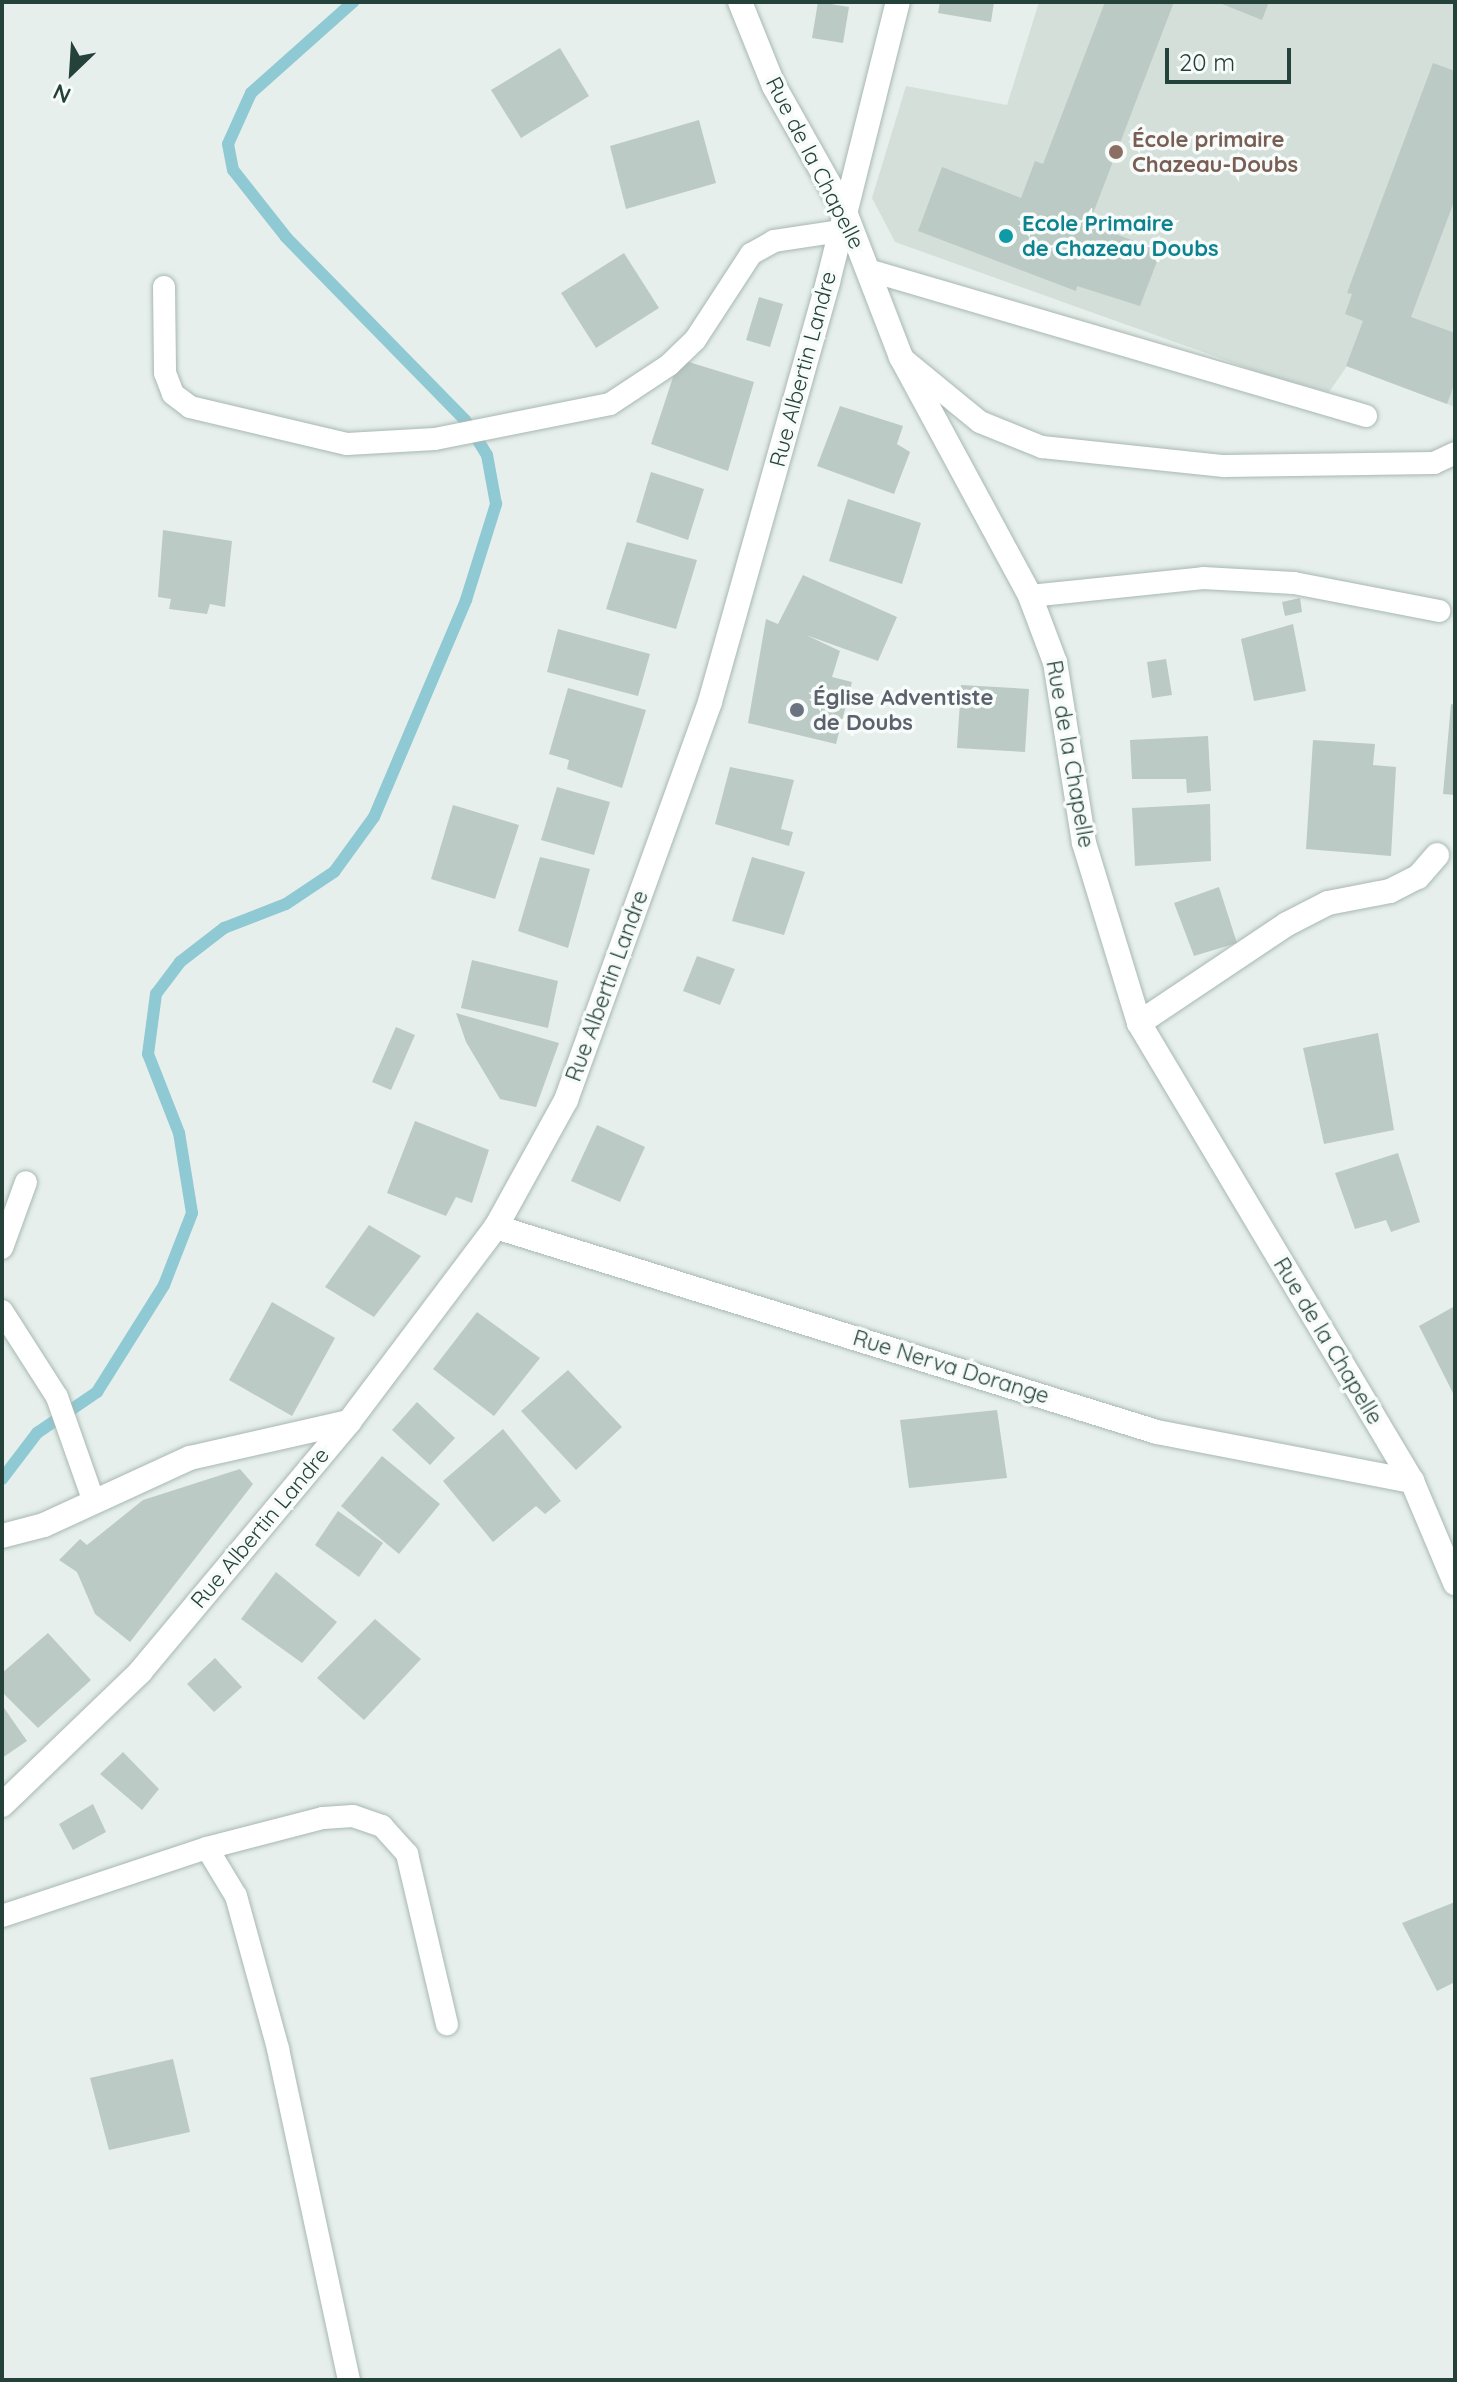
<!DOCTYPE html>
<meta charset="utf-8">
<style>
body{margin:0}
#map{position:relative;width:1457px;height:2382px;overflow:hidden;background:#e6efeb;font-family:Quicksand,sans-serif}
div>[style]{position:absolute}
.built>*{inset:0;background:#d4dfda}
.stream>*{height:12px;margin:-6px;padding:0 6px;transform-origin:6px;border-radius:6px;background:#8ec9d4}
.building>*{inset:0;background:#bbcac4}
.roads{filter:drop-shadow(0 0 2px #a8b8b2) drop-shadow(0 0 2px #a8b8b2)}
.service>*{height:22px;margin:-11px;padding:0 11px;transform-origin:11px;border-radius:11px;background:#fff}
.minor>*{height:24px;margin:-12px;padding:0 12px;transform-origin:12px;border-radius:12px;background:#fff}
.dots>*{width:22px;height:22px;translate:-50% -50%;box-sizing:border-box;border:4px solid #f7fbf9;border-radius:50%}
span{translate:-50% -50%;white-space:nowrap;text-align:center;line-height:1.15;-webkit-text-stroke:7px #f7fbf9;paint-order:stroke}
.education-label{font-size:22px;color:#785e54;font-weight:700}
.left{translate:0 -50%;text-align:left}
.street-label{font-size:22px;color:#24423a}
.culture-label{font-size:22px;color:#0d838f;font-weight:700}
.worship-label{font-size:22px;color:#5b616d;font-weight:700}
.frame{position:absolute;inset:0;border:4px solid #24423a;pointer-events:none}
.north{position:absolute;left:32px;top:32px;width:80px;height:80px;-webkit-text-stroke:6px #f7fbf9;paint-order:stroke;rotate:205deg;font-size:22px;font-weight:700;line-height:32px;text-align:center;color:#24423a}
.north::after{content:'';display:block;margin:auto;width:28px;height:36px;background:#24423a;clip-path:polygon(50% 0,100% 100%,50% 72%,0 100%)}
.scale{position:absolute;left:1165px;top:48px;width:126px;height:36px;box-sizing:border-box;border:4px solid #24423a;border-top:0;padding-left:10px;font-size:24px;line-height:28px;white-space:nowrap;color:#24423a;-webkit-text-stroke:6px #f7fbf9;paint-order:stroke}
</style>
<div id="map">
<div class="built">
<i style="clip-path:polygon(1039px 2px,1455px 2px,1455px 407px,1347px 366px,1329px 392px,1267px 375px,895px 242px,872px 198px,906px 86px,1007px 105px)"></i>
</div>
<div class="stream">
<i style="left:2px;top:1479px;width:58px;rotate:-52.7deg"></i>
<i style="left:37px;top:1433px;width:73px;rotate:-34.3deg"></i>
<i style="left:97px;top:1392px;width:126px;rotate:-57.9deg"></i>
<i style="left:164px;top:1285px;width:77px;rotate:-68.7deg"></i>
<i style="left:192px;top:1213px;width:81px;rotate:-99.2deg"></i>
<i style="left:179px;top:1133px;width:85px;rotate:-111.4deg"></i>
<i style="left:148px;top:1054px;width:61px;rotate:-82.4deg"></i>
<i style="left:156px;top:994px;width:40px;rotate:-53deg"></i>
<i style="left:180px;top:962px;width:56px;rotate:-37.7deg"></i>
<i style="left:224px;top:928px;width:66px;rotate:-21.2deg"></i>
<i style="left:286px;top:904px;width:58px;rotate:-33.7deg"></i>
<i style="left:334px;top:872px;width:68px;rotate:-54deg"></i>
<i style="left:374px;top:817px;width:236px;rotate:-67deg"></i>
<i style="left:466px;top:600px;width:101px;rotate:-72.6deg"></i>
<i style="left:496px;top:504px;width:50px;rotate:-100.4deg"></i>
<i style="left:487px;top:455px;width:41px;rotate:-122.2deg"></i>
<i style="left:465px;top:420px;width:256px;rotate:-134.4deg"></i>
<i style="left:286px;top:237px;width:85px;rotate:-128.3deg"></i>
<i style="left:233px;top:170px;width:26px;rotate:-101deg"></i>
<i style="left:228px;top:144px;width:56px;rotate:-65.7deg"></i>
<i style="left:251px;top:93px;width:137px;rotate:-41.7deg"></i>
</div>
<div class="building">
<i style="clip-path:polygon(818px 2px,849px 7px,843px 43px,812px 38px)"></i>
<i style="clip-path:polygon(940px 2px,994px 2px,991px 22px,938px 13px)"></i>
<i style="clip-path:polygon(1105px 2px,1174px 2px,1089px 224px,1161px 251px,1140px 306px,1077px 286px,1076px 291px,918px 231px,942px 167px,1021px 198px,1035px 161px,1043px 164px)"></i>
<i style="clip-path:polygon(1217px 2px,1269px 2px,1262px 20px)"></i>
<i style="clip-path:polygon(560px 48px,589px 96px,521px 138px,491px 90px)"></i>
<i style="clip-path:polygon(1433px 63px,1455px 71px,1455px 199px,1411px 317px,1455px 333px,1455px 382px,1447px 404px,1346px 366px,1363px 321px,1345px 314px,1352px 294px,1347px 293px)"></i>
<i style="clip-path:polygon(699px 120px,716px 183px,626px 209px,610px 146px)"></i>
<i style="clip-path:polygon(624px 253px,659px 308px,596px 348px,561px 293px)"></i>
<i style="clip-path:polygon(759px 297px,783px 304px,770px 347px,746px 340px)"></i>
<i style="clip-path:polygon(679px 359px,754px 382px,728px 471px,651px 444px)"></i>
<i style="clip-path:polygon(840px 406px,903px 426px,897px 444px,910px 452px,894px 494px,817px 466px)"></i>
<i style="clip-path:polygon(651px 472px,704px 489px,688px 540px,636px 522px)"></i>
<i style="clip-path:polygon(848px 499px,921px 523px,902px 584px,829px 561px)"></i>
<i style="clip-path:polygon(163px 530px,232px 541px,225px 607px,210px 604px,207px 614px,169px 609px,171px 599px,158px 597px)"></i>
<i style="clip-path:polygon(627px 542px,697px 560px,676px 629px,606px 609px)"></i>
<i style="clip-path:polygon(803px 575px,897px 617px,878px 661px,806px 635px,840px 651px,832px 677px,852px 682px,836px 744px,748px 723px,766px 619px,778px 624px)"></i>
<i style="clip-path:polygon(1300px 598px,1302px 612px,1285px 616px,1282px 602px)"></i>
<i style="clip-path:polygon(1293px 624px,1306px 691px,1254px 701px,1241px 639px)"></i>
<i style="clip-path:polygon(558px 629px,650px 654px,638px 696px,547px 672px)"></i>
<i style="clip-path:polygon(1166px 659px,1172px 695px,1152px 698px,1147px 662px)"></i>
<i style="clip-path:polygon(961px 685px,1029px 689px,1025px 752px,957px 748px)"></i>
<i style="clip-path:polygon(568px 688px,646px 710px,622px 788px,567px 769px,569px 760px,549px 754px)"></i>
<i style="clip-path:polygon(1451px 704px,1455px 705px,1455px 795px,1443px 794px)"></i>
<i style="clip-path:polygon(1208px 736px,1211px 791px,1187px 793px,1186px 779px,1132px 779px,1130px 740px)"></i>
<i style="clip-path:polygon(1313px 740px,1375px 744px,1373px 765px,1396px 767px,1391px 856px,1306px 849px)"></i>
<i style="clip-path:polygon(730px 767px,794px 780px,781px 829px,793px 832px,789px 846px,715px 824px)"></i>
<i style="clip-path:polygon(557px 787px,610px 802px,594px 855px,541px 840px)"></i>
<i style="clip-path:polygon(1210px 804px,1211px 861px,1135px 866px,1132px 808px)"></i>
<i style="clip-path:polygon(453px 805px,519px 825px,495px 899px,431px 879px)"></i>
<i style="clip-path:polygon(540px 857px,590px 869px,568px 948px,518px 931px)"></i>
<i style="clip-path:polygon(752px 857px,805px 872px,784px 935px,732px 921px)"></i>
<i style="clip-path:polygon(1219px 887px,1237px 943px,1194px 956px,1174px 903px)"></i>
<i style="clip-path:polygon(697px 956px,735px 969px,720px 1005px,683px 991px)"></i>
<i style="clip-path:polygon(472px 960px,558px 981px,548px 1028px,461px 1008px)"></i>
<i style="clip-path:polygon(456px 1013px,559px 1043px,536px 1107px,500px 1099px,466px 1042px)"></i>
<i style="clip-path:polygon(396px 1027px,415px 1035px,391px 1090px,372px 1082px)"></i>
<i style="clip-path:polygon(1378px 1033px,1394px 1130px,1324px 1144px,1303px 1048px)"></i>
<i style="clip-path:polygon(415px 1121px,489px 1150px,472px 1203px,456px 1197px,446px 1216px,387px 1193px)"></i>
<i style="clip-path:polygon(597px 1125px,645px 1147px,620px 1202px,571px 1181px)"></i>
<i style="clip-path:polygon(1398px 1153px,1420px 1222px,1391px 1232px,1386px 1220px,1355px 1229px,1335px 1173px)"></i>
<i style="clip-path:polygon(369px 1225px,421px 1256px,374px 1317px,325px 1287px)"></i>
<i style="clip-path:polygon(272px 1302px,335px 1338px,292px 1416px,229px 1380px)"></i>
<i style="clip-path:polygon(1455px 1306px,1455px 1397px,1419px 1326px)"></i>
<i style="clip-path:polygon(477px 1312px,540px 1358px,494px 1416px,433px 1369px)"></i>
<i style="clip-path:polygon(568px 1370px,622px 1427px,576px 1470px,521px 1411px)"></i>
<i style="clip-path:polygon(417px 1402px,455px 1438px,430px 1465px,392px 1430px)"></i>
<i style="clip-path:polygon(997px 1410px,1007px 1478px,909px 1488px,900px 1420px)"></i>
<i style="clip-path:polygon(503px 1429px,561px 1501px,545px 1514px,536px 1506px,493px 1542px,443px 1481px)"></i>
<i style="clip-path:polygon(382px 1456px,440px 1504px,399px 1554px,341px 1506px)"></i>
<i style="clip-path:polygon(240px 1469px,253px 1484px,130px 1642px,95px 1614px,77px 1572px,59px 1560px,80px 1539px,87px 1545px,143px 1500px)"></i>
<i style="clip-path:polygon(338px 1511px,383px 1543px,359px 1577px,315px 1545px)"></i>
<i style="clip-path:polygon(276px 1572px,337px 1622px,302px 1663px,241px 1619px)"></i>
<i style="clip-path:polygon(375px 1619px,421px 1659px,364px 1720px,317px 1678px)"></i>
<i style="clip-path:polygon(48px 1633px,91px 1680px,38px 1728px,2px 1692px,2px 1673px)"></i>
<i style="clip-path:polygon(215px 1658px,242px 1687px,214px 1712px,187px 1684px)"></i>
<i style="clip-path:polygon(2px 1705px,27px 1741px,2px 1758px)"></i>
<i style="clip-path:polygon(123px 1752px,159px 1789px,142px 1810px,100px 1774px)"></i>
<i style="clip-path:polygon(93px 1804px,106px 1832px,73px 1850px,59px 1824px)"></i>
<i style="clip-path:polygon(1455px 1902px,1455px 1982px,1437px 1991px,1402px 1923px)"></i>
<i style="clip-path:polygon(173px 2059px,190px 2132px,109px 2150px,90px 2078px)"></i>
</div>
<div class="roads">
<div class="service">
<i style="left:868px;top:270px;width:519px;rotate:16.34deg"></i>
<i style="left:164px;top:287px;width:86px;rotate:89.3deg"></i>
<i style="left:165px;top:373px;width:22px;rotate:69deg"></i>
<i style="left:173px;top:394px;width:21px;rotate:37deg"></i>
<i style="left:190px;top:407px;width:161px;rotate:13.3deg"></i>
<i style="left:347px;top:444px;width:88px;rotate:-3.3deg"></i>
<i style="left:435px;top:439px;width:178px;rotate:-11.3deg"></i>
<i style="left:610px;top:404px;width:71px;rotate:-33.5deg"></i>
<i style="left:669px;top:365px;width:36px;rotate:-44deg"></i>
<i style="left:695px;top:340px;width:103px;rotate:-56.9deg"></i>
<i style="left:751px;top:254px;width:26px;rotate:-29deg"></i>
<i style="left:774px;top:241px;width:67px;rotate:-8.6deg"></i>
<i style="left:903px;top:359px;width:99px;rotate:39.3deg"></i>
<i style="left:980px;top:422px;width:67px;rotate:22deg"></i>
<i style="left:1042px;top:447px;width:183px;rotate:6deg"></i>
<i style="left:1224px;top:466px;width:210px;rotate:-0.8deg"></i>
<i style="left:1434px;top:463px;width:23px;rotate:-25deg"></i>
<i style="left:1030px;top:596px;width:174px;rotate:-5.9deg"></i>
<i style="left:1203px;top:578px;width:91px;rotate:3.1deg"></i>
<i style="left:1294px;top:583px;width:148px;rotate:10.9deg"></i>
<i style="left:2px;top:1248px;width:70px;rotate:-70deg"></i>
<i style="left:2px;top:1311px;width:102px;rotate:57.4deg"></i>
<i style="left:57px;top:1397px;width:108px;rotate:70.6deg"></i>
<i style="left:207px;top:1848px;width:120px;rotate:-14.5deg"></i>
<i style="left:323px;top:1818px;width:30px;rotate:-4deg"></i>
<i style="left:353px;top:1816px;width:31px;rotate:19deg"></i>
<i style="left:382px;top:1826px;width:38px;rotate:48deg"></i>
<i style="left:407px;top:1854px;width:175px;rotate:76.8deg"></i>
<i style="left:2px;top:1916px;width:216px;rotate:-18.4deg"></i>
<i style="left:207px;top:1848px;width:56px;rotate:58.9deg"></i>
<i style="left:236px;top:1896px;width:159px;rotate:74.6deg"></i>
<i style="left:278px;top:2049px;width:339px;rotate:77.9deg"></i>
</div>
<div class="minor">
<i style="left:740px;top:2px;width:91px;rotate:68deg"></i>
<i style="left:774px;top:86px;width:145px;rotate:60.6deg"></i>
<i style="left:845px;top:212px;width:155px;rotate:68.9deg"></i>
<i style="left:901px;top:357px;width:272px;rotate:61.6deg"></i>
<i style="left:1030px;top:596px;width:71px;rotate:69.3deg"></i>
<i style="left:1055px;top:662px;width:183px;rotate:80.9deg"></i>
<i style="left:1084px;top:843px;width:188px;rotate:73deg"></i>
<i style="left:1139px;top:1023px;width:533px;rotate:59.2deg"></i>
<i style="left:1412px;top:1481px;width:111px;rotate:67.1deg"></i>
<i style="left:1139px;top:1023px;width:178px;rotate:-33.8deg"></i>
<i style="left:1287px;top:924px;width:46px;rotate:-27.1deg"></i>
<i style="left:1328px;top:903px;width:63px;rotate:-11deg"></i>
<i style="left:1390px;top:891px;width:31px;rotate:-27deg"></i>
<i style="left:1418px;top:877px;width:29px;rotate:-49deg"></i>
<i style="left:496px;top:1227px;width:692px;rotate:17.23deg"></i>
<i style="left:1157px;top:1432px;width:260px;rotate:10.9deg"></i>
<i style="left:2px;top:1536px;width:43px;rotate:-14.7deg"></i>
<i style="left:44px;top:1525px;width:161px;rotate:-24.7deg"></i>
<i style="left:190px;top:1458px;width:163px;rotate:-12.8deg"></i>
<i style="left:2px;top:1805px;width:192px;rotate:-43.9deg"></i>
<i style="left:140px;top:1672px;width:326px;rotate:-50.1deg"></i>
<i style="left:349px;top:1422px;width:244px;rotate:-53deg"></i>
<i style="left:496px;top:1227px;width:145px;rotate:-61.1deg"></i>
<i style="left:566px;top:1100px;width:423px;rotate:-70.1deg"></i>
<i style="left:710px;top:702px;width:436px;rotate:-74.3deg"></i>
<i style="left:828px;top:282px;width:289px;rotate:-76deg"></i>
</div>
</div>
<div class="dots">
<i style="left:1116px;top:152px;background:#8d6e63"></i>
<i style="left:1006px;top:236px;background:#0f9aa8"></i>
<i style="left:797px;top:710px;background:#6b7280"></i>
</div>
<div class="education-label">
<span class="left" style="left:1132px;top:152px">École primaire<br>Chazeau-Doubs</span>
</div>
<div class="street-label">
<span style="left:815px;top:163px;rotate:63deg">Rue de la Chapelle</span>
<span style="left:803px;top:369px;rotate:-75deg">Rue Albertin Landre</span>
<span style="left:1070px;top:754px;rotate:80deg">Rue de la Chapelle</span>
<span style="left:607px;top:986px;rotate:-70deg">Rue Albertin Landre</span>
<span style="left:1328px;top:1341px;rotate:59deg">Rue de la Chapelle</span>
<span style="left:951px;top:1367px;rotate:17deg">Rue Nerva Dorange</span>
<span style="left:260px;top:1528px;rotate:-50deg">Rue Albertin Landre</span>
</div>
<div class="culture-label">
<span class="left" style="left:1022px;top:236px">Ecole Primaire<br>de Chazeau Doubs</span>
</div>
<div class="worship-label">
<span class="left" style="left:813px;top:710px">Église Adventiste<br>de Doubs</span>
</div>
<div class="frame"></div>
<div class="north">N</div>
<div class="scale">20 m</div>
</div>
